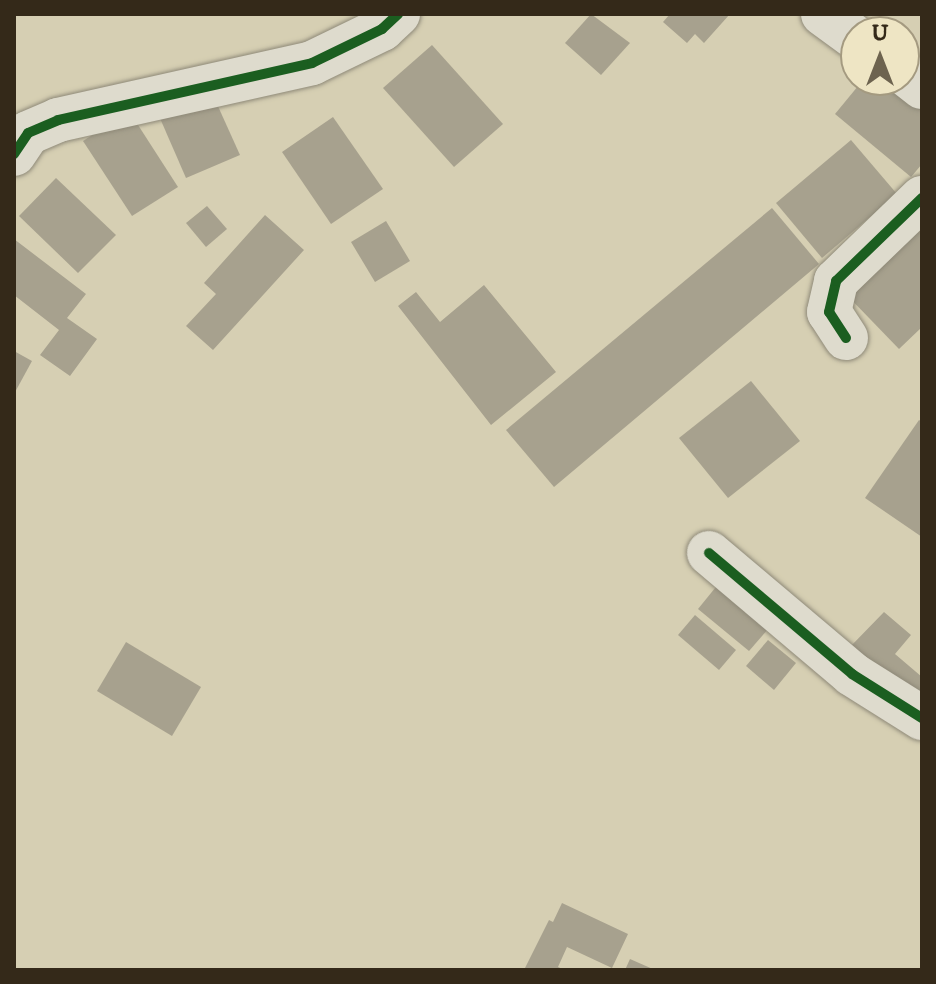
<!DOCTYPE html>
<style>
body{margin:0}
#map{position:relative;width:936px;height:984px;overflow:hidden;background:#d6cfb3;font-family:"IM FELL DW Pica",serif}
div>[style]{position:absolute}
.building>*{inset:0;background:#a7a18e}
.roads{filter:drop-shadow(0 0 2px #8e8978) drop-shadow(0 0 2px #8e8978)}
.street>*{height:44px;margin:-22px;padding:0 22px;transform-origin:22px;border-radius:22px;background:#dedbcd}
.cycleway>*{height:10px;margin:-5px;padding:0 5px;transform-origin:5px;border-radius:5px;background:#1b5e20}
span{translate:-50% -50%;white-space:nowrap;text-align:center;line-height:1.15;-webkit-text-stroke:7px #eee5c4;paint-order:stroke}
.frame{position:absolute;inset:0;border:16px solid #342919;pointer-events:none}
.north{position:absolute;left:840px;top:16px;width:80px;height:80px;box-sizing:border-box;background:#eee5c4;border:2px solid #a49a80;border-radius:50%;rotate:0deg;font-size:22px;font-weight:700;line-height:32px;text-align:center;color:#342919}
.north::after{content:'';display:block;margin:auto;width:28px;height:36px;background:#6d634f;clip-path:polygon(50% 0,100% 100%,50% 72%,0 100%)}
</style>
<div id="map">
<div class="building">
<i style="clip-path:polygon(591px 14px,630px 43px,601px 75px,565px 43px)"></i>
<i style="clip-path:polygon(670px 14px,730px 14px,704px 43px,695px 34px,687px 43px,663px 22px)"></i>
<i style="clip-path:polygon(432px 45px,503px 124px,454px 167px,383px 88px)"></i>
<i style="clip-path:polygon(863px 80px,888px 80px,922px 108px,922px 164px,911px 177px,835px 114px)"></i>
<i style="clip-path:polygon(212px 93px,240px 155px,186px 178px,159px 116px)"></i>
<i style="clip-path:polygon(129px 111px,178px 187px,132px 216px,83px 141px)"></i>
<i style="clip-path:polygon(333px 117px,383px 189px,331px 224px,282px 152px)"></i>
<i style="clip-path:polygon(851px 140px,897px 194px,822px 258px,776px 203px)"></i>
<i style="clip-path:polygon(56px 178px,116px 235px,78px 273px,19px 216px)"></i>
<i style="clip-path:polygon(207px 206px,227px 229px,206px 247px,186px 223px)"></i>
<i style="clip-path:polygon(772px 208px,819px 264px,554px 487px,506px 430px)"></i>
<i style="clip-path:polygon(922px 211px,922px 327px,899px 349px,841px 289px)"></i>
<i style="clip-path:polygon(265px 215px,304px 250px,213px 350px,186px 326px,216px 294px,204px 283px)"></i>
<i style="clip-path:polygon(386px 221px,410px 261px,375px 282px,351px 242px)"></i>
<i style="clip-path:polygon(14px 239px,86px 294px,67px 318px,97px 339px,70px 376px,40px 355px,59px 330px,14px 295px)"></i>
<i style="clip-path:polygon(484px 285px,556px 372px,491px 425px,398px 306px,416px 292px,440px 322px)"></i>
<i style="clip-path:polygon(14px 351px,32px 361px,14px 394px)"></i>
<i style="clip-path:polygon(751px 381px,800px 441px,728px 498px,679px 438px)"></i>
<i style="clip-path:polygon(919px 420px,922px 422px,922px 537px,865px 498px)"></i>
<i style="clip-path:polygon(724px 577px,776px 620px,749px 651px,698px 609px)"></i>
<i style="clip-path:polygon(884px 612px,911px 635px,895px 654px,922px 677px,922px 707px,850px 647px)"></i>
<i style="clip-path:polygon(695px 615px,736px 650px,719px 670px,678px 635px)"></i>
<i style="clip-path:polygon(768px 640px,796px 663px,774px 690px,746px 666px)"></i>
<i style="clip-path:polygon(126px 642px,201px 687px,172px 736px,97px 691px)"></i>
<i style="clip-path:polygon(562px 903px,628px 934px,612px 968px,567px 947px,558px 967px,565px 970px,524px 970px,549px 920px,553px 922px)"></i>
<i style="clip-path:polygon(630px 959px,655px 970px,625px 970px)"></i>
</div>
<div class="roads">
<div class="street">
<i style="left:823px;top:14px;width:41px;rotate:36deg"></i>
<i style="left:904px;top:73px;width:23px;rotate:38deg"></i>
<i style="left:14px;top:154px;width:25px;rotate:-56deg"></i>
<i style="left:28px;top:133px;width:33px;rotate:-23deg"></i>
<i style="left:58px;top:120px;width:260px;rotate:-12.6deg"></i>
<i style="left:312px;top:63px;width:78px;rotate:-25.9deg"></i>
<i style="left:382px;top:29px;width:22px;rotate:-43deg"></i>
<i style="left:846px;top:338px;width:31px;rotate:-123deg"></i>
<i style="left:829px;top:312px;width:32px;rotate:-77deg"></i>
<i style="left:836px;top:281px;width:120px;rotate:-44deg"></i>
<i style="left:709px;top:553px;width:187px;rotate:40.2deg"></i>
<i style="left:852px;top:674px;width:83px;rotate:32.2deg"></i>
</div>
</div>
<div class="cycleway">
<i style="left:14px;top:154px;width:25px;rotate:-56deg"></i>
<i style="left:28px;top:133px;width:33px;rotate:-23deg"></i>
<i style="left:58px;top:120px;width:260px;rotate:-12.6deg"></i>
<i style="left:312px;top:63px;width:78px;rotate:-25.9deg"></i>
<i style="left:382px;top:29px;width:22px;rotate:-43deg"></i>
<i style="left:846px;top:338px;width:31px;rotate:-123deg"></i>
<i style="left:829px;top:312px;width:32px;rotate:-77deg"></i>
<i style="left:836px;top:281px;width:120px;rotate:-44deg"></i>
<i style="left:709px;top:553px;width:187px;rotate:40.2deg"></i>
<i style="left:852px;top:674px;width:83px;rotate:32.2deg"></i>
</div>
<div class="frame"></div>
<div class="north">U</div>
</div>
